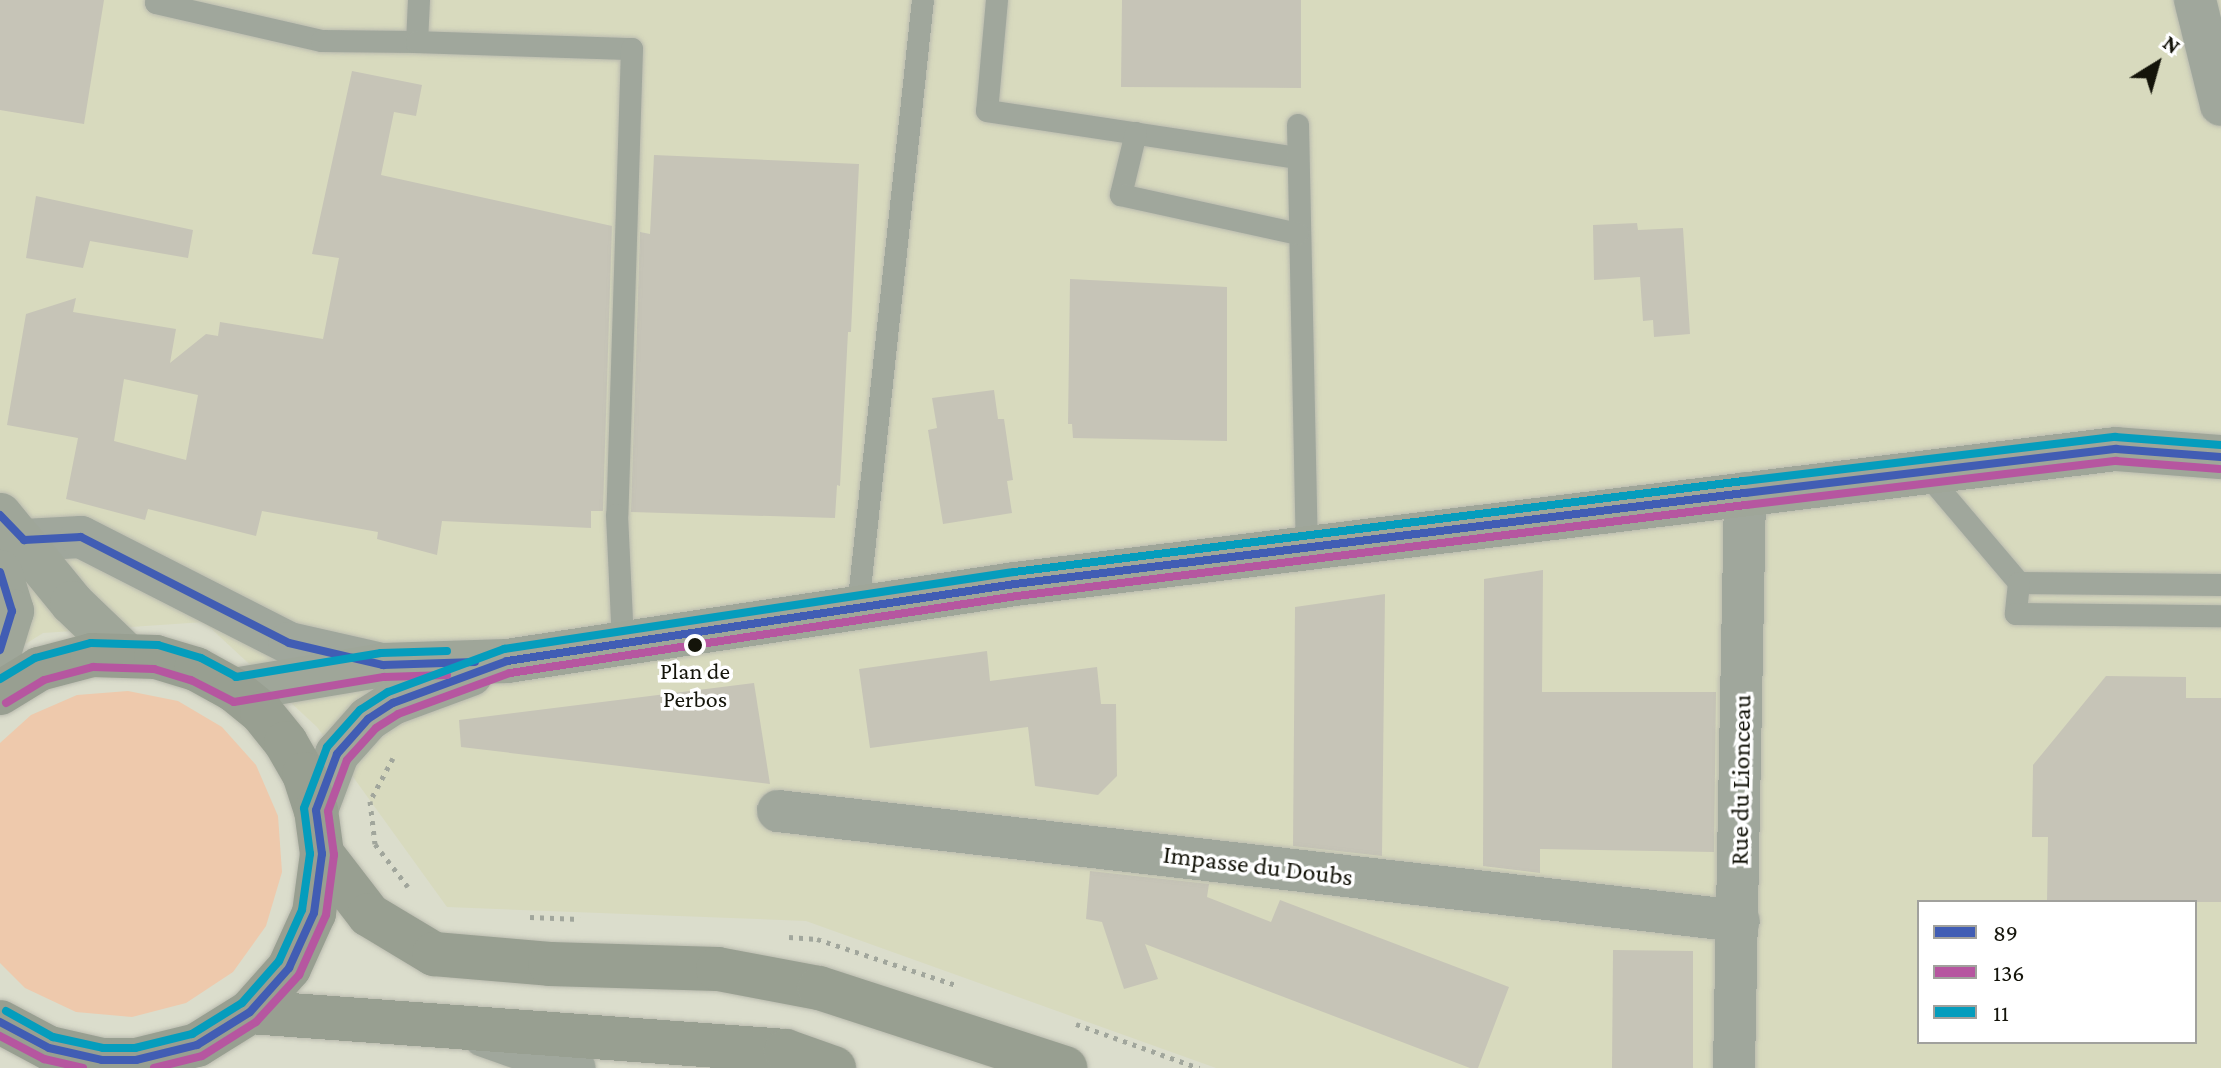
<!DOCTYPE html>
<style>
body{margin:0}
#map{position:relative;width:2221px;height:1068px;overflow:hidden;background:#dbddcc;font-family:"Crimson Pro",serif}
div>[style]{position:absolute}
.built>*{inset:0;background:#d8dabe}
.green>*{inset:0;background:#eec9ac}
.building>*{inset:0;background:#c6c4b7}
.path>*{height:5px;margin-top:-2.5px;transform-origin:0;background:repeating-linear-gradient(90deg,#a1a69c 0 4px,transparent 0 10px)}
.roads{filter:drop-shadow(0 0 2px #babbaf) drop-shadow(0 0 2px #babbaf)}
.lane>*{height:22px;margin:-11px;padding:0 11px;transform-origin:11px;border-radius:11px;background:#a0a79c}
.street>*{height:42px;margin:-21px;padding:0 21px;transform-origin:21px;border-radius:21px;background:#a0a79c}
.secondary>*{height:44px;margin:-22px;padding:0 22px;transform-origin:22px;border-radius:22px;background:#9fa699}
.primary>*{height:44px;margin:-22px;padding:0 22px;transform-origin:22px;border-radius:22px;background:#989f91}
.bus-1>*{height:8px;margin:-4px;padding:0 4px;transform-origin:4px;border-radius:4px;background:#415db4}
.bus-2>*{height:8px;margin:-4px;padding:0 4px;transform-origin:4px;border-radius:4px;background:#b656a0}
.bus-3>*{height:8px;margin:-4px;padding:0 4px;transform-origin:4px;border-radius:4px;background:#059dbd}
.dots>*{width:22px;height:22px;translate:-50% -50%;box-sizing:border-box;border:4px solid #fff;border-radius:50%}
span{translate:-50% -50%;white-space:nowrap;text-align:center;line-height:1.15;-webkit-text-stroke:7px #fff;paint-order:stroke}
.bus-label{font-size:24px;color:#14140a}
.street-label{font-size:26px;color:#14140a}
.legend{position:absolute;left:1917px;top:900px;width:280px;height:144px;box-sizing:border-box;background:#fff;border:2px solid #a1a19d;margin:0;padding:10px 14px;list-style:none;font-size:24px;color:#14140a}
.legend li{display:flex;align-items:center;gap:16px;height:40px}
.legend b{width:40px;border:2px solid #a1a19d}
.north{position:absolute;left:2117px;top:24px;width:80px;height:80px;-webkit-text-stroke:6px #fff;paint-order:stroke;rotate:37deg;font-size:22px;font-weight:700;line-height:32px;text-align:center;color:#14140a}
.north::after{content:'';display:block;margin:auto;width:28px;height:36px;background:#14140a;clip-path:polygon(50% 0,100% 100%,50% 72%,0 100%)}
</style>
<div id="map">
<div class="built">
<i style="clip-path:polygon(evenodd,0 0,2221px 0,2221px 1068px,1216px 1068px,806px 921px,447px 907px,317px 727px,204px 622px,43px 633px,0 660px,0 0,1919px 902px,2195px 902px,2195px 1042px,1919px 1042px,1919px 902px)"></i>
</div>
<div class="green">
<i style="clip-path:polygon(128px 691px,178px 701px,222px 727px,256px 765px,278px 816px,282px 872px,266px 926px,233px 972px,186px 1003px,132px 1017px,76px 1012px,25px 988px,0 963px,0 743px,31px 715px,77px 695px)"></i>
</div>
<div class="building">
<i style="clip-path:polygon(0 0,104px 0,84px 124px,0 110px)"></i>
<i style="clip-path:polygon(1122px 0,1301px 0,1301px 88px,1121px 87px)"></i>
<i style="clip-path:polygon(evenodd,352px 71px,422px 85px,416px 116px,394px 112px,381px 175px,612px 226px,603px 511px,591px 511px,591px 528px,442px 521px,437px 555px,377px 539px,378px 532px,262px 511px,256px 536px,148px 509px,145px 520px,66px 499px,78px 438px,7px 425px,26px 314px,76px 298px,73px 312px,176px 329px,170px 363px,206px 334px,218px 336px,220px 322px,323px 339px,339px 258px,312px 254px,352px 71px,124px 379px,198px 395px,186px 460px,114px 441px,124px 379px)"></i>
<i style="clip-path:polygon(654px 155px,859px 164px,851px 332px,848px 332px,840px 486px,837px 485px,835px 518px,631px 512px,640px 232px,650px 234px)"></i>
<i style="clip-path:polygon(36px 196px,193px 230px,188px 258px,90px 241px,83px 268px,26px 258px)"></i>
<i style="clip-path:polygon(1637px 223px,1638px 230px,1683px 228px,1690px 334px,1654px 337px,1653px 320px,1643px 321px,1640px 277px,1594px 280px,1593px 225px)"></i>
<i style="clip-path:polygon(1070px 279px,1227px 287px,1227px 441px,1073px 438px,1072px 424px,1068px 424px)"></i>
<i style="clip-path:polygon(994px 390px,998px 419px,1004px 419px,1013px 480px,1007px 481px,1012px 513px,943px 524px,928px 430px,937px 428px,932px 398px)"></i>
<i style="clip-path:polygon(1543px 570px,1542px 692px,1716px 692px,1714px 852px,1540px 849px,1540px 873px,1483px 866px,1484px 579px)"></i>
<i style="clip-path:polygon(1385px 594px,1382px 856px,1293px 846px,1295px 607px)"></i>
<i style="clip-path:polygon(987px 651px,990px 681px,1097px 667px,1101px 704px,1116px 704px,1117px 776px,1098px 795px,1035px 786px,1028px 727px,870px 748px,859px 669px)"></i>
<i style="clip-path:polygon(2106px 676px,2186px 677px,2186px 698px,2221px 698px,2221px 902px,2047px 902px,2048px 837px,2032px 837px,2033px 765px)"></i>
<i style="clip-path:polygon(754px 683px,770px 784px,461px 747px,459px 720px)"></i>
<i style="clip-path:polygon(1090px 871px,1209px 884px,1207px 897px,1271px 922px,1280px 900px,1509px 987px,1478px 1068px,1470px 1068px,1145px 944px,1158px 979px,1124px 989px,1102px 922px,1086px 919px)"></i>
<i style="clip-path:polygon(1613px 950px,1693px 951px,1693px 1068px,1612px 1068px)"></i>
</div>
<div class="path">
<i style="left:393px;top:758px;width:49px;rotate:118.1deg"></i>
<i style="left:370px;top:801px;width:43px;rotate:83.4deg"></i>
<i style="left:375px;top:844px;width:54px;rotate:52.5deg"></i>
<i style="left:530px;top:917px;width:50px;rotate:2.3deg"></i>
<i style="left:789px;top:937px;width:28px;rotate:4deg"></i>
<i style="left:817px;top:939px;width:146px;rotate:18.3deg"></i>
<i style="left:1076px;top:1024px;width:131px;rotate:19.7deg"></i>
</div>
<div class="roads">
<div class="lane">
<i style="left:157px;top:0;width:3px;rotate:108deg"></i>
<i style="left:156px;top:3px;width:170px;rotate:12.9deg"></i>
<i style="left:322px;top:41px;width:95px;rotate:0.6deg"></i>
<i style="left:419px;top:0;width:42px;rotate:92.7deg"></i>
<i style="left:417px;top:42px;width:215px;rotate:1.9deg"></i>
<i style="left:632px;top:49px;width:466px;rotate:91.8deg"></i>
<i style="left:617px;top:515px;width:129px;rotate:87.3deg"></i>
<i style="left:997px;top:0;width:111px;rotate:95.1deg"></i>
<i style="left:987px;top:111px;width:313px;rotate:8.6deg"></i>
<i style="left:1298px;top:125px;width:423px;rotate:88.8deg"></i>
<i style="left:1136px;top:133px;width:64px;rotate:103.6deg"></i>
<i style="left:1121px;top:195px;width:181px;rotate:12.4deg"></i>
<i style="left:1925px;top:472px;width:145px;rotate:49.7deg"></i>
<i style="left:2221px;top:585px;width:202px;rotate:-179.4deg"></i>
<i style="left:2019px;top:583px;width:31px;rotate:96deg"></i>
<i style="left:2016px;top:614px;width:205px;rotate:0.6deg"></i>
<i style="left:858px;top:608px;width:611px;rotate:-83.9deg"></i>
</div>
<div class="street">
<i style="left:2195px;top:0;width:108px;rotate:76.1deg"></i>
<i style="left:24px;top:540px;width:57px;rotate:-3deg"></i>
<i style="left:81px;top:537px;width:233px;rotate:27deg"></i>
<i style="left:289px;top:643px;width:95px;rotate:12.7deg"></i>
<i style="left:778px;top:811px;width:967px;rotate:6.53deg"></i>
<i style="left:484px;top:1036px;width:96px;rotate:19.4deg"></i>
<i style="left:1734px;top:1068px;width:575px;rotate:-88.9deg"></i>
</div>
<div class="secondary">
<i style="left:0;top:515px;width:114px;rotate:50.7deg"></i>
<i style="left:72px;top:603px;width:72px;rotate:43.9deg"></i>
<i style="left:0;top:572px;width:41px;rotate:72.9deg"></i>
<i style="left:12px;top:611px;width:41px;rotate:107.1deg"></i>
<i style="left:234px;top:690px;width:151px;rotate:-9.5deg"></i>
<i style="left:383px;top:665px;width:124px;rotate:-1.8deg"></i>
<i style="left:507px;top:661px;width:514px;rotate:-8.62deg"></i>
<i style="left:1015px;top:584px;width:1109px;rotate:-6.99deg"></i>
<i style="left:2116px;top:449px;width:105px;rotate:4.4deg"></i>
<i style="left:316px;top:810px;width:60px;rotate:-69.4deg"></i>
<i style="left:337px;top:754px;width:47px;rotate:-48.5deg"></i>
<i style="left:368px;top:719px;width:30px;rotate:-33deg"></i>
<i style="left:393px;top:703px;width:83px;rotate:-20.4deg"></i>
</div>
<div class="primary">
<i style="left:0;top:693px;width:46px;rotate:-31.6deg"></i>
<i style="left:39px;top:669px;width:55px;rotate:-14.8deg"></i>
<i style="left:92px;top:655px;width:64px;rotate:1.8deg"></i>
<i style="left:156px;top:657px;width:42px;rotate:16.7deg"></i>
<i style="left:196px;top:669px;width:43px;rotate:28.9deg"></i>
<i style="left:234px;top:690px;width:36px;rotate:39deg"></i>
<i style="left:262px;top:713px;width:38px;rotate:51deg"></i>
<i style="left:286px;top:743px;width:36px;rotate:60deg"></i>
<i style="left:304px;top:774px;width:38px;rotate:72deg"></i>
<i style="left:316px;top:810px;width:44px;rotate:82.2deg"></i>
<i style="left:322px;top:854px;width:60px;rotate:97.7deg"></i>
<i style="left:314px;top:913px;width:60px;rotate:114.4deg"></i>
<i style="left:289px;top:968px;width:59px;rotate:131.6deg"></i>
<i style="left:250px;top:1012px;width:62px;rotate:148.1deg"></i>
<i style="left:197px;top:1045px;width:63px;rotate:166.2deg"></i>
<i style="left:136px;top:1060px;width:34px;rotate:180deg"></i>
<i style="left:102px;top:1060px;width:54px;rotate:-167.2deg"></i>
<i style="left:49px;top:1048px;width:55px;rotate:-152deg"></i>
<i style="left:322px;top:854px;width:77px;rotate:52.4deg"></i>
<i style="left:369px;top:915px;width:76px;rotate:31deg"></i>
<i style="left:434px;top:954px;width:116px;rotate:4.9deg"></i>
<i style="left:550px;top:964px;width:168px;rotate:1.7deg"></i>
<i style="left:718px;top:969px;width:103px;rotate:10.7deg"></i>
<i style="left:819px;top:988px;width:259px;rotate:18deg"></i>
<i style="left:250px;top:1012px;width:537px;rotate:4.16deg"></i>
<i style="left:786px;top:1051px;width:51px;rotate:19.5deg"></i>
</div>
</div>
<div class="bus-1">
<i style="left:0;top:515px;width:35px;rotate:46deg"></i>
<i style="left:24px;top:540px;width:57px;rotate:-3deg"></i>
<i style="left:81px;top:537px;width:233px;rotate:27deg"></i>
<i style="left:289px;top:643px;width:97px;rotate:13.2deg"></i>
<i style="left:383px;top:665px;width:92px;rotate:-1.9deg"></i>
<i style="left:0;top:572px;width:41px;rotate:72.9deg"></i>
<i style="left:12px;top:611px;width:41px;rotate:107.1deg"></i>
<i style="left:0;top:1022px;width:55px;rotate:28deg"></i>
<i style="left:49px;top:1048px;width:54px;rotate:12.8deg"></i>
<i style="left:102px;top:1060px;width:34px"></i>
<i style="left:136px;top:1060px;width:63px;rotate:-13.8deg"></i>
<i style="left:197px;top:1045px;width:62px;rotate:-31.9deg"></i>
<i style="left:250px;top:1012px;width:59px;rotate:-48.4deg"></i>
<i style="left:289px;top:968px;width:60px;rotate:-65.6deg"></i>
<i style="left:314px;top:913px;width:60px;rotate:-82.3deg"></i>
<i style="left:322px;top:854px;width:44px;rotate:-97.8deg"></i>
<i style="left:316px;top:810px;width:60px;rotate:-69.4deg"></i>
<i style="left:337px;top:754px;width:47px;rotate:-48.5deg"></i>
<i style="left:368px;top:719px;width:30px;rotate:-33deg"></i>
<i style="left:393px;top:703px;width:121px;rotate:-20.2deg"></i>
<i style="left:507px;top:661px;width:514px;rotate:-8.62deg"></i>
<i style="left:1015px;top:584px;width:736px;rotate:-7.11deg"></i>
<i style="left:1745px;top:493px;width:374px;rotate:-6.8deg"></i>
<i style="left:2116px;top:449px;width:105px;rotate:4.4deg"></i>
</div>
<div class="bus-2">
<i style="left:6px;top:703px;width:44px;rotate:-31.2deg"></i>
<i style="left:44px;top:680px;width:51px;rotate:-14.9deg"></i>
<i style="left:93px;top:667px;width:61px;rotate:1.9deg"></i>
<i style="left:154px;top:669px;width:39px;rotate:17deg"></i>
<i style="left:191px;top:680px;width:48px;rotate:27.1deg"></i>
<i style="left:234px;top:702px;width:152px;rotate:-9.5deg"></i>
<i style="left:384px;top:677px;width:63px;rotate:-1.8deg"></i>
<i style="left:0;top:1036px;width:50px;rotate:27.6deg"></i>
<i style="left:44px;top:1059px;width:40px;rotate:13deg"></i>
<i style="left:154px;top:1068px;width:49px;rotate:-14deg"></i>
<i style="left:202px;top:1056px;width:64px;rotate:-32.2deg"></i>
<i style="left:256px;top:1022px;width:64px;rotate:-47.5deg"></i>
<i style="left:299px;top:975px;width:66px;rotate:-65.8deg"></i>
<i style="left:326px;top:915px;width:61px;rotate:-82.4deg"></i>
<i style="left:334px;top:855px;width:44px;rotate:-97.8deg"></i>
<i style="left:328px;top:811px;width:54px;rotate:-69.6deg"></i>
<i style="left:347px;top:760px;width:43px;rotate:-47.8deg"></i>
<i style="left:376px;top:728px;width:26px;rotate:-32deg"></i>
<i style="left:398px;top:714px;width:119px;rotate:-20.1deg"></i>
<i style="left:510px;top:673px;width:513px;rotate:-8.64deg"></i>
<i style="left:1017px;top:596px;width:735px;rotate:-7.12deg"></i>
<i style="left:1746px;top:505px;width:373px;rotate:-6.8deg"></i>
<i style="left:2116px;top:461px;width:104px;rotate:4.4deg"></i>
</div>
<div class="bus-3">
<i style="left:0;top:679px;width:41px;rotate:-31deg"></i>
<i style="left:35px;top:658px;width:58px;rotate:-15deg"></i>
<i style="left:91px;top:643px;width:67px;rotate:1.7deg"></i>
<i style="left:158px;top:645px;width:45px;rotate:16.8deg"></i>
<i style="left:201px;top:658px;width:40px;rotate:28deg"></i>
<i style="left:236px;top:677px;width:147px;rotate:-9.4deg"></i>
<i style="left:381px;top:653px;width:66px;rotate:-1.7deg"></i>
<i style="left:6px;top:1011px;width:54px;rotate:29deg"></i>
<i style="left:53px;top:1037px;width:51px;rotate:12.4deg"></i>
<i style="left:103px;top:1048px;width:32px"></i>
<i style="left:135px;top:1048px;width:59px;rotate:-13.8deg"></i>
<i style="left:192px;top:1034px;width:59px;rotate:-31.8deg"></i>
<i style="left:242px;top:1003px;width:56px;rotate:-48.6deg"></i>
<i style="left:279px;top:961px;width:56px;rotate:-65.7deg"></i>
<i style="left:302px;top:910px;width:57px;rotate:-81.9deg"></i>
<i style="left:310px;top:854px;width:46px;rotate:-97.4deg"></i>
<i style="left:304px;top:808px;width:65px;rotate:-69.3deg"></i>
<i style="left:327px;top:747px;width:50px;rotate:-48.3deg"></i>
<i style="left:360px;top:710px;width:33px;rotate:-33deg"></i>
<i style="left:388px;top:692px;width:124px;rotate:-20.3deg"></i>
<i style="left:504px;top:649px;width:516px;rotate:-8.59deg"></i>
<i style="left:1014px;top:572px;width:736px;rotate:-7.11deg"></i>
<i style="left:1744px;top:481px;width:374px;rotate:-6.8deg"></i>
<i style="left:2115px;top:437px;width:106px;rotate:4.3deg"></i>
</div>
<div class="dots">
<i style="left:695px;top:645px;background:#14140a"></i>
</div>
<div class="bus-label">
<span style="left:695px;top:685px">Plan de<br>Perbos</span>
</div>
<div class="street-label">
<span style="left:1741px;top:780px;rotate:-89deg">Rue du Lionceau</span>
<span style="left:1258px;top:866px;rotate:7deg">Impasse du Doubs</span>
</div>
<ul class="legend">
<li><b style="height:10px;background:#415db4"></b>89</li>
<li><b style="height:10px;background:#b656a0"></b>136</li>
<li><b style="height:10px;background:#059dbd"></b>11</li>
</ul>
<div class="north">N</div>
</div>
